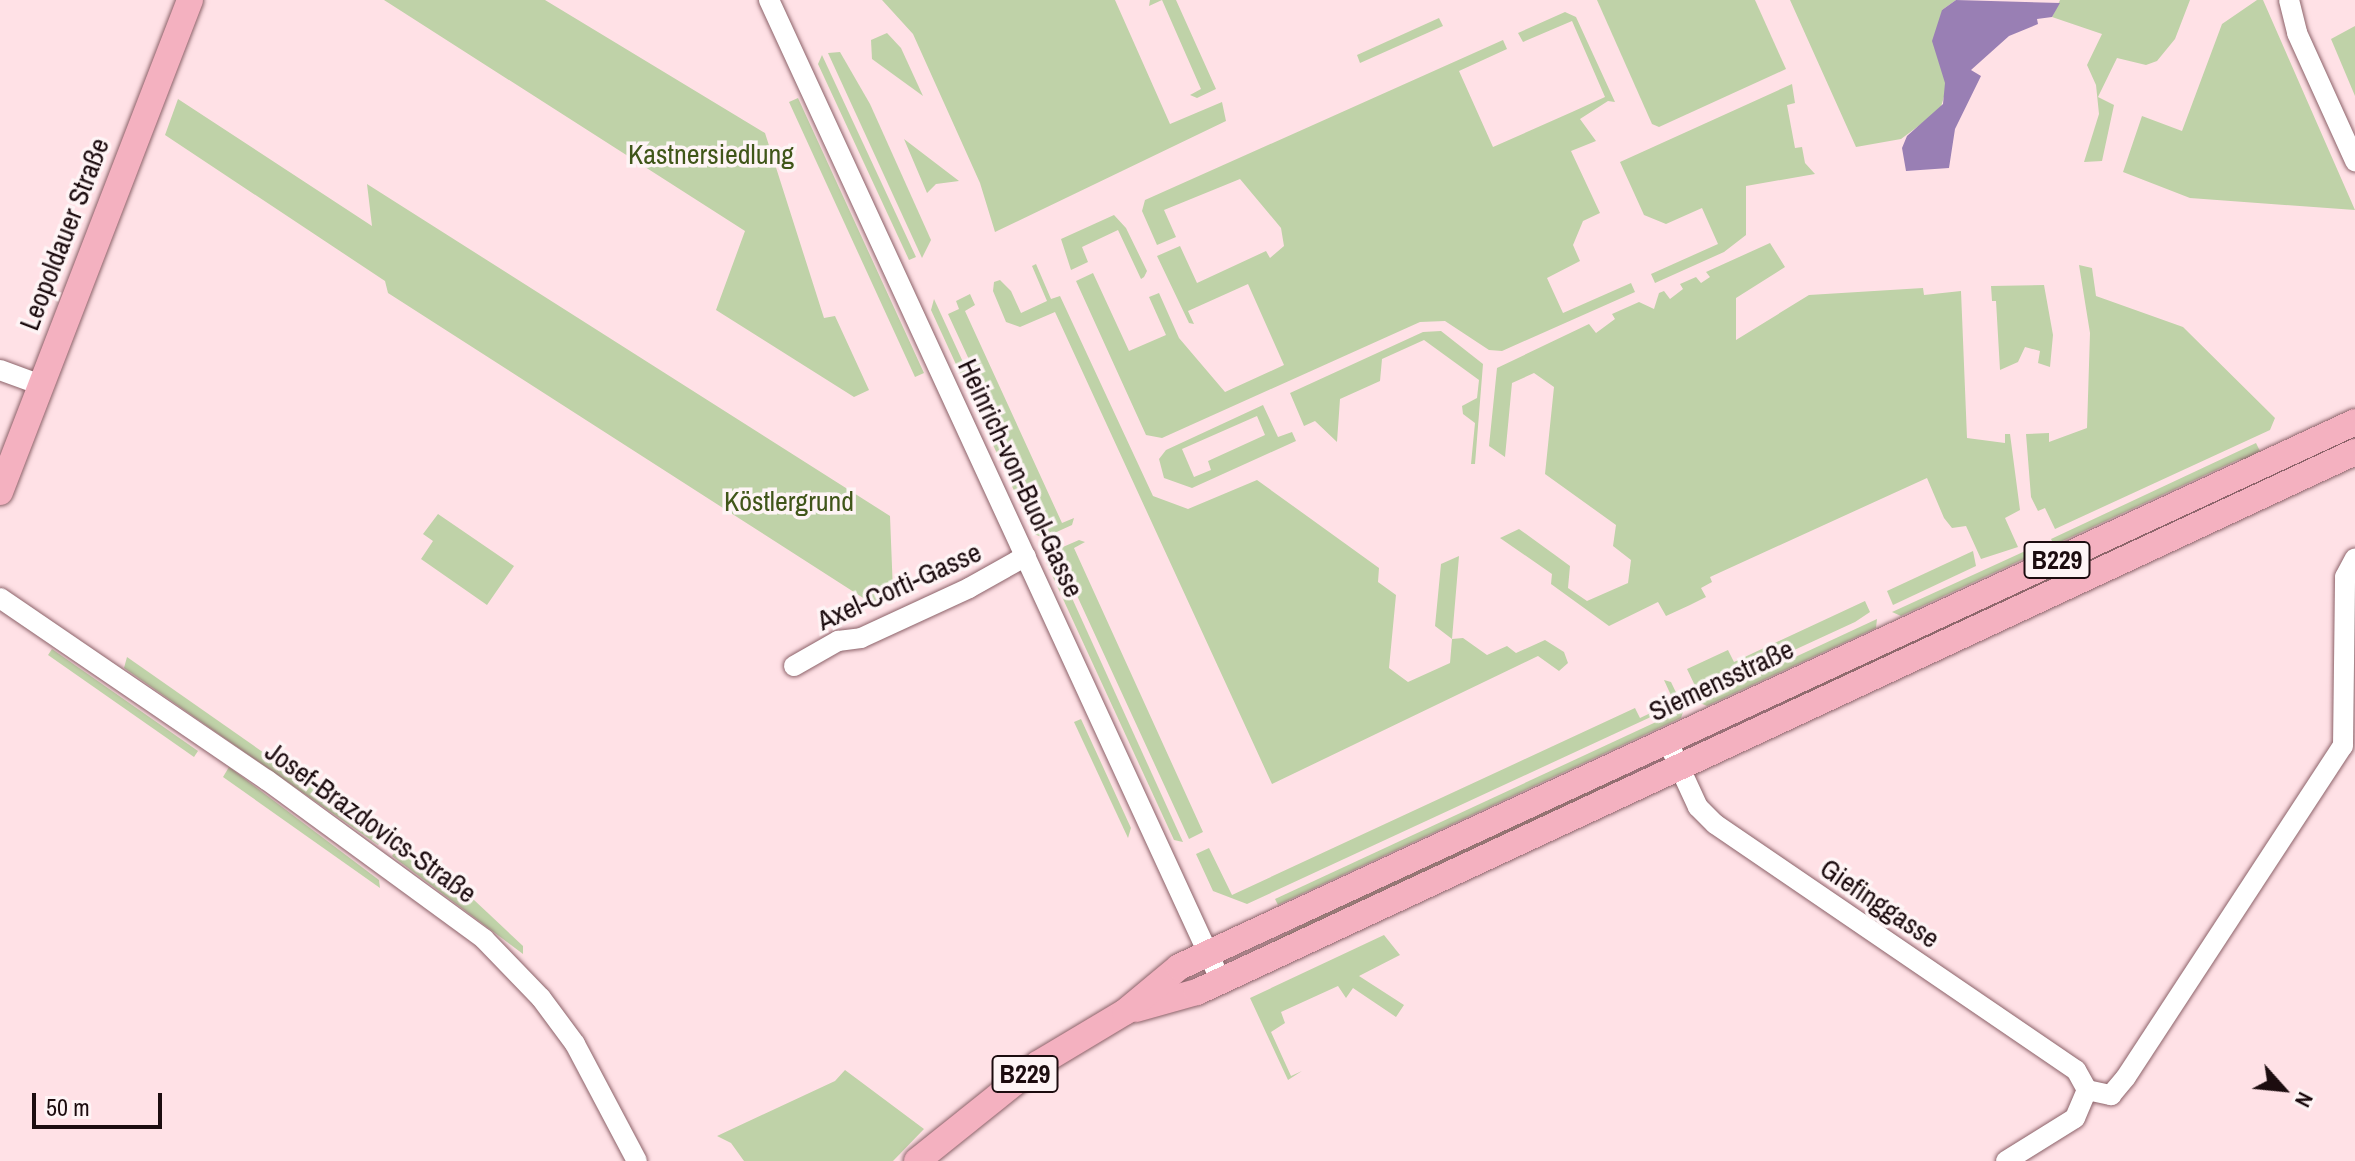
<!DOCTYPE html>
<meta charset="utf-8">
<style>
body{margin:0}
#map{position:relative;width:2355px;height:1161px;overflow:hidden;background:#ffe1e6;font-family:"Archivo Narrow",sans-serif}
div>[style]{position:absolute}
.green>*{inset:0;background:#bfd2a8}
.water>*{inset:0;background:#997fb4}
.roads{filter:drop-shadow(0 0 2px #8c6269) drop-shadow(0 0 2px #8c6269)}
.minor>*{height:20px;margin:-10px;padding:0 10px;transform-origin:10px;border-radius:10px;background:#fff}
.major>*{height:26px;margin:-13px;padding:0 13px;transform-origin:13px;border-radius:13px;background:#f4b1c0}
span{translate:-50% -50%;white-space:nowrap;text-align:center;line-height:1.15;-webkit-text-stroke:7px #fef4f5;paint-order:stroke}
.shield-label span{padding:2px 6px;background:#fef4f5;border:2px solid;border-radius:6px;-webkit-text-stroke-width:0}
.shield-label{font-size:26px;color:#1c0c0f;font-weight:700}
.park-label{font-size:28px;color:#405619}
.street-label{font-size:28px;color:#1c0c0f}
.north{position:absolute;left:2243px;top:1049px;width:80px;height:80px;-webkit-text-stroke:6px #fef4f5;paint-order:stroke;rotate:117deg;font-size:22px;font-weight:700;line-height:32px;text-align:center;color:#1c0c0f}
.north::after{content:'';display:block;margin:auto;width:28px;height:36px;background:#1c0c0f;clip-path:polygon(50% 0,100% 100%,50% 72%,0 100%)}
.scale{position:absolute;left:32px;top:1093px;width:130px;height:36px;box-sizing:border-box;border:4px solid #1c0c0f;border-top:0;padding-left:10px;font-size:24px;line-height:28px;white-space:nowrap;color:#1c0c0f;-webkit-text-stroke:6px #fef4f5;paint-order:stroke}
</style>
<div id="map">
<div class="green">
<i style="clip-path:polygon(384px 0,545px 0,765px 133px,824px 318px,835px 316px,869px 390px,854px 397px,716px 310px,745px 231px)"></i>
<i style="clip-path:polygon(882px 0,1115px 0,1170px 124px,1222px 102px,1226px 121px,995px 232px,980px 183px,913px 34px)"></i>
<i style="clip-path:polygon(1150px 0,1176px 0,1216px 89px,1197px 98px,1190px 95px,1201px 89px,1162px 0,1149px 6px)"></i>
<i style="clip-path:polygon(1597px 0,1755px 0,1786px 69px,1659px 127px,1652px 124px)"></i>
<i style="clip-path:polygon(1790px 0,1956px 0,1942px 10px,1946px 90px,1940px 110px,1901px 139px,1856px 147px)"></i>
<i style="clip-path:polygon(2060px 0,2190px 0,2175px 39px,2157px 61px,2146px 65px,2117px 58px,2098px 97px,2114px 105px,2102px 161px,2084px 162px,2099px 114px,2096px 85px,2087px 65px,2102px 34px,2052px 17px)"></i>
<i style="clip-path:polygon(2257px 0,2263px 0,2355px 210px,2190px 198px,2123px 172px,2142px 116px,2182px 131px,2222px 24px)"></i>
<i style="clip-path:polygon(1565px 12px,1576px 17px,1615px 102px,1608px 101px,1580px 119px,1596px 141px,1571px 151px,1600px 213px,1583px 221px,1573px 245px,1580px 261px,1547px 278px,1563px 313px,1631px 283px,1635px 292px,1502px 351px,1489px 350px,1445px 321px,1420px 322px,1162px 438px,1146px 435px,1076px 281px,1093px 273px,1129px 351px,1166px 335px,1149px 297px,1159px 293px,1179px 338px,1225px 392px,1284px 365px,1248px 284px,1188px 311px,1194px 324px,1189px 323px,1157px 256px,1180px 246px,1197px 283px,1266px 251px,1270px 258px,1284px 246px,1281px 228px,1240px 179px,1164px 210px,1176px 237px,1157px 245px,1142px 211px,1145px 200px,1503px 40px,1507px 49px,1459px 71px,1493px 147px,1572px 112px,1605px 97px,1572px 21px,1523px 42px,1518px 33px)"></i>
<i style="clip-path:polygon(1439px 18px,1443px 26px,1360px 63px,1357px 55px)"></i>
<i style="clip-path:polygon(2355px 26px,2355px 96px,2331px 39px)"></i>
<i style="clip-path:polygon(887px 33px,901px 48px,923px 96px,872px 59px,871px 40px)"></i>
<i style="clip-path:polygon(840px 52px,870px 104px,931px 240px,922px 258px,828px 53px)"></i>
<i style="clip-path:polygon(822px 55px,916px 257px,909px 260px,818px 64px)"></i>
<i style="clip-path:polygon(1792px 84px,1795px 103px,1787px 105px,1795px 148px,1802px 147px,1805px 163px,1815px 174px,1746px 186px,1746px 235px,1724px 252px,1655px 283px,1651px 274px,1718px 244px,1702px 208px,1666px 224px,1644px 215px,1620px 162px)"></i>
<i style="clip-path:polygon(798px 98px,924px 373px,915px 377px,789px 102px)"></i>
<i style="clip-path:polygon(178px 99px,372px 226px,367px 184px,890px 516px,893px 592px,871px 603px,388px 293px,385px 281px,165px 135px)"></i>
<i style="clip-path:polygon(904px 139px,959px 181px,936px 184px,927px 193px)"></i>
<i style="clip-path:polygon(1114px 215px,1126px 228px,1147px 271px,1144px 277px,1141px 279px,1118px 230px,1082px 247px,1088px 262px,1071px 270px,1061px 239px)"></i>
<i style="clip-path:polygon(1770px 243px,1785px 267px,1736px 298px,1736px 340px,1809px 295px,1923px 288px,1924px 295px,1961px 291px,1967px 438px,2005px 443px,2005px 434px,2010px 434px,2020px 510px,2005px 518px,2018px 547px,1981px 559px,1966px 526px,1952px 528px,1944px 518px,1927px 478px,1710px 577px,1712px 582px,1701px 588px,1706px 597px,1690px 605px,1666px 616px,1658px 602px,1609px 626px,1551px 584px,1552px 574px,1500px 538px,1519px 529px,1555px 555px,1570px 566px,1568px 588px,1587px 601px,1628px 583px,1631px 560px,1613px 546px,1616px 525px,1545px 474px,1554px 387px,1534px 373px,1512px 383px,1505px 457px,1489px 446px,1497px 368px,1589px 324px,1596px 333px,1615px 319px,1612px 314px,1639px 302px,1654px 309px,1659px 293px,1664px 291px,1670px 299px,1683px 289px,1680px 284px,1696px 277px,1701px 283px,1710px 277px,1706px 272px)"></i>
<i style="clip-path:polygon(1036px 264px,1051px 299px,1060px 296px,1153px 496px,1188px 509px,1257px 480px,1379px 568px,1378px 582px,1396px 595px,1389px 668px,1408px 682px,1450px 663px,1452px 639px,1435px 626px,1441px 564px,1459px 556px,1452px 639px,1463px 638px,1487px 655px,1507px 646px,1516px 653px,1545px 640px,1564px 652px,1568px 663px,1559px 671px,1538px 656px,1272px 784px,1055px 312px,1020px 327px,1006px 322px,993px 291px,994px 282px,1000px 280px,1011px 291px,1021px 313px,1047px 301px,1032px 266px)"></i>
<i style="clip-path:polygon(2079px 265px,2092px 268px,2096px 296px,2183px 327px,2275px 418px,2270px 430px,2055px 529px,2045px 508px,2038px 511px,2031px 497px,2026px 434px,2049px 433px,2049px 442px,2087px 428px,2090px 333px)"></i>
<i style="clip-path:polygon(2044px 285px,2053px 335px,2050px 367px,2038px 363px,2040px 351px,2025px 347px,2018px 362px,2000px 370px,1996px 301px,1992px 301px,1991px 286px)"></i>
<i style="clip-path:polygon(970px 294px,975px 305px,965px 311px,1062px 523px,1074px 518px,1072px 525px,1050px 535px,948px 314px,959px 309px,956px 301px)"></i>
<i style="clip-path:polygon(934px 299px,1044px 538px,1034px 534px,931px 310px)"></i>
<i style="clip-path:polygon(1441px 331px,1483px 364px,1475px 464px,1471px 464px,1475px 423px,1463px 414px,1462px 406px,1477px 398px,1479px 380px,1424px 340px,1382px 359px,1380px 381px,1340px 399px,1337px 442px,1315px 421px,1304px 426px,1290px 393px,1423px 332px)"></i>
<i style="clip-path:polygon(evenodd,1263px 405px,1278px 437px,1292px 432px,1296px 441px,1192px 488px,1164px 478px,1159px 459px,1166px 450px,1263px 405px,1257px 416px,1265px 435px,1208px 461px,1211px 470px,1194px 477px,1182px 449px,1257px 416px)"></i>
<i style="clip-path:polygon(2256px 443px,2261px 453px,2243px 463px,2240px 459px,2054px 545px,2051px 539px)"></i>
<i style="clip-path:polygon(438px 514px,514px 566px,487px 605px,421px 559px,433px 541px,423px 534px)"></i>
<i style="clip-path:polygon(2145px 530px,2147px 534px,2126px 548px,1788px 707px,1783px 697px)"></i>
<i style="clip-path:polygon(1079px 540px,1085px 542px,1074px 548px,1203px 832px,1189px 839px,1056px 550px)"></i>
<i style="clip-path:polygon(2036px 546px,2039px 552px,1901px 616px,1892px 612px)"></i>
<i style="clip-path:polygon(1973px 551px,1976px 566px,1893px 605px,1887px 591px)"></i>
<i style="clip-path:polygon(1051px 552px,1183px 842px,1174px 840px,1046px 562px)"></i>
<i style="clip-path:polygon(1865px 601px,1870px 612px,1855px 622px,1699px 694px,1687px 669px,1728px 650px,1734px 662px)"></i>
<i style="clip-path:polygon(1877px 619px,1876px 628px,1707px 706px,1698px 702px)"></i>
<i style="clip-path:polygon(52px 649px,198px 751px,194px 757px,48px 655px)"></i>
<i style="clip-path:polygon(127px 657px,384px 837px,378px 845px,124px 668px)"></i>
<i style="clip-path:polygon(1664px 680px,1671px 682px,1681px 703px,1247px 904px,1213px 891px,1196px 854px,1209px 848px,1232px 895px,1635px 708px,1640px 718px,1674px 702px)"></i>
<i style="clip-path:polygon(1684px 709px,1681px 718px,1278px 905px,1275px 899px)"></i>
<i style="clip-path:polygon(1081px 719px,1131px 828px,1128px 838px,1074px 722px)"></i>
<i style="clip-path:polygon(229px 767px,379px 880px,380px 888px,223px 777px)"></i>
<i style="clip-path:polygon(1624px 771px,1628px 781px,1249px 955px,1341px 903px)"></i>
<i style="clip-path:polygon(398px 846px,473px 899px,523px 946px,523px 954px,392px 856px)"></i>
<i style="clip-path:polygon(1384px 935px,1400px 955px,1359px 976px,1404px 1005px,1396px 1017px,1353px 988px,1346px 998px,1338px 986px,1281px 1012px,1285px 1023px,1271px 1032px,1291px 1076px,1302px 1071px,1288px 1080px,1250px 998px)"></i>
<i style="clip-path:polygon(845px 1070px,924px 1129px,893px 1161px,744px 1161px,731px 1143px,717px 1136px,835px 1081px)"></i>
</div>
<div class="water">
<i style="clip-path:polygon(1956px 0,2060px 3px,2052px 17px,2037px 19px,2038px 24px,2009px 36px,1971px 70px,1981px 76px,1955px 129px,1949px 168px,1906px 171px,1902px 148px,1907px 136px,1943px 104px,1945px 83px,1932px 41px,1942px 10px)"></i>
</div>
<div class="roads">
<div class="minor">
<i style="left:769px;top:0;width:1078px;rotate:65.27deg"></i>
<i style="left:2289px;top:0;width:34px;rotate:76deg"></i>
<i style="left:2297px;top:33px;width:141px;rotate:65.6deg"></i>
<i style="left:0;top:370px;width:44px;rotate:20.1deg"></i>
<i style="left:0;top:598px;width:323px;rotate:34.3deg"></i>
<i style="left:267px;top:780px;width:269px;rotate:36.2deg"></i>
<i style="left:484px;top:939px;width:82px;rotate:46deg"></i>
<i style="left:541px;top:998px;width:57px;rotate:53.5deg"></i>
<i style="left:575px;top:1044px;width:132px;rotate:62.1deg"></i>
<i style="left:794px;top:666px;width:51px;rotate:-29.6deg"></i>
<i style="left:838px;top:641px;width:23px;rotate:-7deg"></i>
<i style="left:861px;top:638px;width:119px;rotate:-24.8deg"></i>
<i style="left:969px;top:588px;width:65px;rotate:-29.3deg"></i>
<i style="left:1667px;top:740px;width:74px;rotate:65.2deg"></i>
<i style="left:1698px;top:807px;width:24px;rotate:45deg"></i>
<i style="left:1715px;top:824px;width:437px;rotate:34.3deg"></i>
<i style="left:2076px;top:1070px;width:23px;rotate:61deg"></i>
<i style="left:2087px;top:1090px;width:25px;rotate:12deg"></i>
<i style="left:2111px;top:1095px;width:23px;rotate:-50deg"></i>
<i style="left:2126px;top:1077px;width:396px;rotate:-56.8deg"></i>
<i style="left:2343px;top:746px;width:169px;rotate:-89.3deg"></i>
<i style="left:2345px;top:577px;width:21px;rotate:-62deg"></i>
<i style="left:2006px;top:1161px;width:81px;rotate:-31.9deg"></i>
<i style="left:2075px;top:1118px;width:30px;rotate:-67deg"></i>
</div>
<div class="major">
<i style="left:0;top:492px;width:527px;rotate:-68.88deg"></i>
<i style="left:1136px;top:1009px;width:63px;rotate:-15.6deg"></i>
<i style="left:1197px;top:992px;width:1278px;rotate:-25deg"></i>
<i style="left:917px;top:1161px;width:155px;rotate:-38.7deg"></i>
<i style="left:1038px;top:1064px;width:101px;rotate:-30.9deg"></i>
<i style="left:1125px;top:1012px;width:70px;rotate:-39.8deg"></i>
<i style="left:1179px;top:967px;width:1296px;rotate:-24.86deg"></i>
</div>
</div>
<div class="shield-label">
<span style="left:2057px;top:560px">B229</span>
<span style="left:1025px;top:1074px">B229</span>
</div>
<div class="park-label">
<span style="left:711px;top:154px">Kastnersiedlung</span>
<span style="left:789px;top:501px">Köstlergrund</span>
</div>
<div class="street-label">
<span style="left:64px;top:234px;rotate:-69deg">Leopoldauer Straße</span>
<span style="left:1021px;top:478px;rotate:65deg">Heinrich-von-Buol-Gasse</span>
<span style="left:899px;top:586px;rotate:-24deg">Axel-Corti-Gasse</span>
<span style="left:1721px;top:680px;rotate:-25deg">Siemensstraße</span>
<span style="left:371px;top:822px;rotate:36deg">Josef-Brazdovics-Straße</span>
<span style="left:1880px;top:903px;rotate:34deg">Giefinggasse</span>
</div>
<div class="north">N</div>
<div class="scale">50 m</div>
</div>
